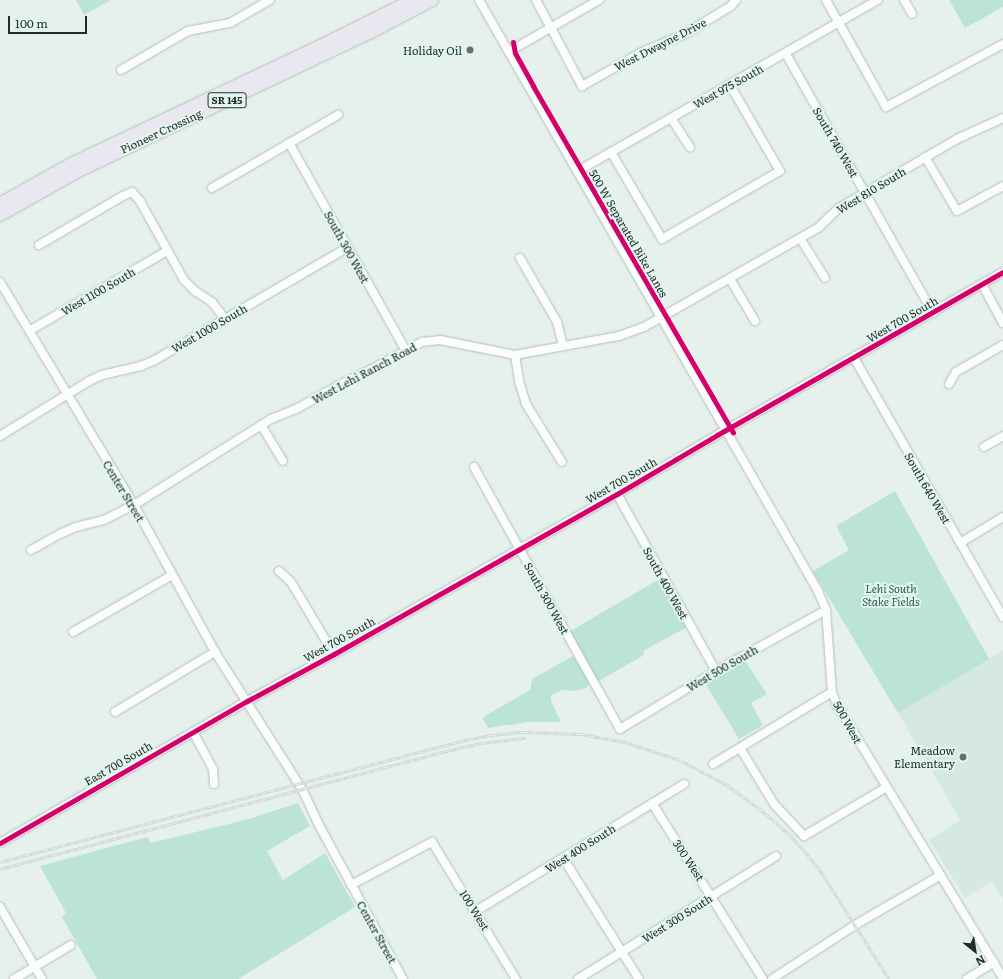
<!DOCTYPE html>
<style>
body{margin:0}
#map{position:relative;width:1003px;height:979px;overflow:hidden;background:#e6f1ee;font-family:Literata,serif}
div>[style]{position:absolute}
.built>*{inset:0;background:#d5e9e2}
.green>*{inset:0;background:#bbe3d7}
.roads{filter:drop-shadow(0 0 1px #b4bdba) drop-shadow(0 0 1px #b4bdba)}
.minor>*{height:8px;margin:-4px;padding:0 4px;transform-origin:4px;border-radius:4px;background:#fbfdfc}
.highway>*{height:12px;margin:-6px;padding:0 6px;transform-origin:6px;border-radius:6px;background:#e9e8f1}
.rail>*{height:3px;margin-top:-1.5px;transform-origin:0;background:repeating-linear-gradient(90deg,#e1f6ef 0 4.5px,#d3d7d5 0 9px);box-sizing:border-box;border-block:1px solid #d3d7d5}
.cycleway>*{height:5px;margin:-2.5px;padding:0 2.5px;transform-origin:2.5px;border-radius:2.5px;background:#d6006c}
.dots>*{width:11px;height:11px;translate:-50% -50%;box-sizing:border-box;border:2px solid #e1f6ef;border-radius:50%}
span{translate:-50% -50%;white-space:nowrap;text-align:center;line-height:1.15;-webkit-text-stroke:4px #e1f6ef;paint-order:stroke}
.shield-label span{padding:1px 3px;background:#e1f6ef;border:1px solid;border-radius:3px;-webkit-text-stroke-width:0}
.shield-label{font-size:10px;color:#232b29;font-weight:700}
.street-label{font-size:11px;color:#232b29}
.poi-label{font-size:11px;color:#232b29}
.right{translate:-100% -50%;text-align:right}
.park-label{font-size:11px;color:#2c5d4f;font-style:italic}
.north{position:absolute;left:955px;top:931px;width:40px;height:40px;-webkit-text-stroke:3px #e1f6ef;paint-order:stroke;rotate:150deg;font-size:11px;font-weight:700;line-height:16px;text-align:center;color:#232b29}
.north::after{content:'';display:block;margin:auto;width:14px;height:18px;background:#232b29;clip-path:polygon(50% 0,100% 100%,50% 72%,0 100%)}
.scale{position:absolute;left:8px;top:16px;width:79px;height:18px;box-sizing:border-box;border:2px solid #232b29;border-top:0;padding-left:5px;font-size:12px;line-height:14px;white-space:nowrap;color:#232b29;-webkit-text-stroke:3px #e1f6ef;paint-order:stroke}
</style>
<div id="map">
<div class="built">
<i style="clip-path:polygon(1003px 650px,1003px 900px,992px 881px,965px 898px,929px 840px,960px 820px,898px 713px)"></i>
</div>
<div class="green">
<i style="clip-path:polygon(76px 0,111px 0,84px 15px)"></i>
<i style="clip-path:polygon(949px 0,1003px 0,1003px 7px,965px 28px)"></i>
<i style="clip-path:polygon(895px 491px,989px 659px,898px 713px,813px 571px,849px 550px,836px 526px)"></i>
<i style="clip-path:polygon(661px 578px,687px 627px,643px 651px,644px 655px,597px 682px,569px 632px)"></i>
<i style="clip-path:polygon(573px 656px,588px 680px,588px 685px,586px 688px,574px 691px,563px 690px,551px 695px,551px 701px,561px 722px,527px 722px,488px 728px,483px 719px,485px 716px,530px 690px,532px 679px)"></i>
<i style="clip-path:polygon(745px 661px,767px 694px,751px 703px,763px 725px,739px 739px,705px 683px)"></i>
<i style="clip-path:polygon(298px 803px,310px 826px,267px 851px,283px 880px,325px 853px,355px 907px,238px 979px,97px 979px,62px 917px,66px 913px,40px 866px,147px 837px,151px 843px,249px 819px)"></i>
</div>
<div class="roads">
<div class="minor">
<i style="left:479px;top:0;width:681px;rotate:60.16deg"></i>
<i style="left:818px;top:591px;width:21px;rotate:67deg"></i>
<i style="left:826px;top:610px;width:82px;rotate:85.8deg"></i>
<i style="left:832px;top:692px;width:14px;rotate:69deg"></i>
<i style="left:837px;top:705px;width:320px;rotate:58.7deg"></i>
<i style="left:536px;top:0;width:98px;rotate:61.9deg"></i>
<i style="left:582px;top:86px;width:69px;rotate:-29.5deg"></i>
<i style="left:642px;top:52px;width:47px;rotate:-22.7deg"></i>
<i style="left:685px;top:34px;width:54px;rotate:-31.3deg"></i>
<i style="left:731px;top:6px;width:8px;rotate:-50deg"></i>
<i style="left:826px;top:0;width:123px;rotate:60.7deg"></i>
<i style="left:886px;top:107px;width:133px;rotate:-28.3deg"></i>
<i style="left:904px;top:0;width:16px;rotate:60deg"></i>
<i style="left:510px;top:51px;width:103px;rotate:-29.8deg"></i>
<i style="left:786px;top:54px;width:298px;rotate:60.4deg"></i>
<i style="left:121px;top:70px;width:78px;rotate:-30.2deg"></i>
<i style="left:188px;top:31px;width:43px;rotate:-10.8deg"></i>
<i style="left:230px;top:23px;width:46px;rotate:-29.9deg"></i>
<i style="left:671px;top:118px;width:35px;rotate:57deg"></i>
<i style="left:289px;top:143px;width:239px;rotate:60.6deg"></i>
<i style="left:611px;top:152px;width:101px;rotate:59.6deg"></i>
<i style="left:662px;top:239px;width:136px;rotate:-30deg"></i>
<i style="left:780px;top:171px;width:99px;rotate:-120.2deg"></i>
<i style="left:925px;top:157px;width:63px;rotate:59.3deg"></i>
<i style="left:957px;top:211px;width:52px;rotate:-28.5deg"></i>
<i style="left:578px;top:171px;width:345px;rotate:-29.7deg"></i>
<i style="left:212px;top:188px;width:146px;rotate:-30.1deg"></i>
<i style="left:800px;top:238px;width:47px;rotate:58deg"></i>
<i style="left:39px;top:245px;width:97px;rotate:-30.3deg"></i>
<i style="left:123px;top:196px;width:10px;rotate:-24deg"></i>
<i style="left:132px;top:192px;width:12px;rotate:48deg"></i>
<i style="left:140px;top:201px;width:90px;rotate:60.9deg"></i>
<i style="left:184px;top:280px;width:16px;rotate:45deg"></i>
<i style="left:195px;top:291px;width:20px;rotate:33deg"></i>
<i style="left:212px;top:302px;width:21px;rotate:53deg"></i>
<i style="left:520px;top:258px;width:74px;rotate:60deg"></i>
<i style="left:557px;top:322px;width:25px;rotate:76deg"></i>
<i style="left:730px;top:279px;width:49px;rotate:59.2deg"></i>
<i style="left:0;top:282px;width:260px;rotate:59deg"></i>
<i style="left:134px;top:505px;width:168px;rotate:61.1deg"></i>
<i style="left:215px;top:652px;width:162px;rotate:57.6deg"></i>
<i style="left:302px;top:789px;width:42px;rotate:64.7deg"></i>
<i style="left:320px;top:827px;width:173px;rotate:61.4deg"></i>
<i style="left:982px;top:284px;width:44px;rotate:61.7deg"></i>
<i style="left:29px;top:331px;width:160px;rotate:-30.1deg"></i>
<i style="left:515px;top:355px;width:26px;rotate:81deg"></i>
<i style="left:519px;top:381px;width:24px;rotate:73deg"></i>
<i style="left:526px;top:404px;width:68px;rotate:58.2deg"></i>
<i style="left:854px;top:358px;width:299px;rotate:60.1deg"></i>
<i style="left:949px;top:384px;width:14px;rotate:-60deg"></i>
<i style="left:956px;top:372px;width:54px;rotate:-29.9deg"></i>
<i style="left:261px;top:425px;width:42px;rotate:58.6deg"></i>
<i style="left:0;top:436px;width:105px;rotate:-31.7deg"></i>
<i style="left:89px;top:381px;width:14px;rotate:-25deg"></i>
<i style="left:102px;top:375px;width:40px;rotate:-13deg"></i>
<i style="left:141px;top:366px;width:15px;rotate:-23deg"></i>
<i style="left:155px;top:360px;width:222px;rotate:-30.3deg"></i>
<i style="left:984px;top:447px;width:22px;rotate:-30deg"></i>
<i style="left:474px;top:467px;width:300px;rotate:60.9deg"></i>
<i style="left:620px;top:729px;width:112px;rotate:-31.1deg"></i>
<i style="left:716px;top:671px;width:126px;rotate:-29deg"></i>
<i style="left:617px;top:494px;width:203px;rotate:60.8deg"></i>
<i style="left:960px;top:543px;width:50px;rotate:-31.2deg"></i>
<i style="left:31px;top:550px;width:35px;rotate:-29deg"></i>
<i style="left:62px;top:533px;width:15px;rotate:-23deg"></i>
<i style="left:76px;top:527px;width:29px;rotate:-14deg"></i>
<i style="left:104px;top:520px;width:34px;rotate:-27deg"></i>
<i style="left:134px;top:505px;width:162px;rotate:-32.1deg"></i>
<i style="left:271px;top:419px;width:29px;rotate:-22deg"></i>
<i style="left:298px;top:408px;width:49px;rotate:-29.2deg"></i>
<i style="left:341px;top:384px;width:28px;rotate:-26deg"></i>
<i style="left:366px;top:372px;width:64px;rotate:-28.2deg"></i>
<i style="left:422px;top:342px;width:18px;rotate:-6deg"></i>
<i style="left:440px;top:340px;width:76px;rotate:11.3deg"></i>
<i style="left:515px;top:355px;width:106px;rotate:-10.4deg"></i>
<i style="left:619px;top:336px;width:27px;rotate:-20deg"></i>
<i style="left:644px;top:327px;width:202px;rotate:-29.7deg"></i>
<i style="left:819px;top:227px;width:28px;rotate:-44deg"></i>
<i style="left:839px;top:208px;width:137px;rotate:-30.3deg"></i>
<i style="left:957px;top:139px;width:51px;rotate:-24.5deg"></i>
<i style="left:279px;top:571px;width:16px;rotate:43deg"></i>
<i style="left:291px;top:582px;width:84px;rotate:59.2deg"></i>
<i style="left:73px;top:632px;width:114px;rotate:-29.9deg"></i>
<i style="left:115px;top:712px;width:117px;rotate:-31deg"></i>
<i style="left:193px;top:732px;width:42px;rotate:61.6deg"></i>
<i style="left:213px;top:769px;width:15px;rotate:86deg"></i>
<i style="left:740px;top:748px;width:66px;rotate:58.7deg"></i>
<i style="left:774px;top:804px;width:44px;rotate:46.8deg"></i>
<i style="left:804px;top:836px;width:96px;rotate:-30.6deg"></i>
<i style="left:713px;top:764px;width:139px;rotate:-31.2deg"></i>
<i style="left:652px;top:803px;width:208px;rotate:57.8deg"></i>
<i style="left:0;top:843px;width:285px;rotate:-29.9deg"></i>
<i style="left:247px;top:701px;width:99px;rotate:-28.4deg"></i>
<i style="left:334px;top:654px;width:325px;rotate:-29.5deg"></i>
<i style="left:617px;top:494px;width:116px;rotate:-30.5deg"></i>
<i style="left:717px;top:435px;width:329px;rotate:-29.7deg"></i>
<i style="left:563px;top:858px;width:143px;rotate:57.9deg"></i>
<i style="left:351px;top:885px;width:92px;rotate:-28deg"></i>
<i style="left:432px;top:842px;width:161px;rotate:58.5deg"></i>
<i style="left:0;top:907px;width:83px;rotate:59.7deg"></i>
<i style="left:476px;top:911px;width:244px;rotate:-31.4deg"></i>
<i style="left:14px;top:979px;width:66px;rotate:-30.8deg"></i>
<i style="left:578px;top:979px;width:233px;rotate:-31.8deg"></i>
<i style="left:772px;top:979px;width:99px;rotate:-33deg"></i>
<i style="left:855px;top:925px;width:99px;rotate:-30.2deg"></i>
<i style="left:967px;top:979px;width:32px;rotate:-32deg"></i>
</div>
<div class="highway">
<i style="left:0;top:204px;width:81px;rotate:-29.4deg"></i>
<i style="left:71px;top:164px;width:290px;rotate:-25.3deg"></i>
<i style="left:333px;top:40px;width:89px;rotate:-26.6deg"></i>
<i style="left:0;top:215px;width:87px;rotate:-29.5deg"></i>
<i style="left:76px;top:172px;width:327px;rotate:-25.4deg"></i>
<i style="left:371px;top:32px;width:69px;rotate:-27.7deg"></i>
</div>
</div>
<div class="rail">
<i style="left:0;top:862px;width:476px;rotate:-14.7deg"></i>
<i style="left:460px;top:741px;width:33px;rotate:-11deg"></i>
<i style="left:492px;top:735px;width:30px;rotate:-6deg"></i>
<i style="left:522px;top:732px;width:59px;rotate:1.9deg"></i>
<i style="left:581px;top:734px;width:45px;rotate:10.3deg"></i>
<i style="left:625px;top:742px;width:58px;rotate:18.1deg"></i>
<i style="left:680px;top:760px;width:53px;rotate:28deg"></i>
<i style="left:727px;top:785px;width:39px;rotate:36deg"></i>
<i style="left:759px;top:808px;width:41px;rotate:41.1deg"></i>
<i style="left:790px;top:835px;width:43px;rotate:48.8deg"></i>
<i style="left:818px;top:867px;width:133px;rotate:57.6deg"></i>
<i style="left:0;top:869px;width:453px;rotate:-14.8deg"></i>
<i style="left:438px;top:753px;width:44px;rotate:-13.1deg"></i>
<i style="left:481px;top:743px;width:45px;rotate:-6.3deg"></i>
</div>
<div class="cycleway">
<i style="left:513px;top:42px;width:11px;rotate:80deg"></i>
<i style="left:515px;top:53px;width:38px;rotate:61deg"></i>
<i style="left:533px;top:86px;width:400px;rotate:60deg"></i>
<i style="left:0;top:843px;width:285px;rotate:-29.9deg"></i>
<i style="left:247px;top:701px;width:99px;rotate:-28.4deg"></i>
<i style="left:334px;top:654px;width:325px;rotate:-29.5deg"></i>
<i style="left:617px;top:494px;width:116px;rotate:-30.5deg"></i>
<i style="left:717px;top:435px;width:329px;rotate:-29.7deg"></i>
</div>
<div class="dots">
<i style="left:470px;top:50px;background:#67706e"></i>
<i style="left:963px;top:757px;background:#67706e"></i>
</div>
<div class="shield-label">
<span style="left:227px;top:100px">SR 145</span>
</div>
<div class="street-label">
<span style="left:660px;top:44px;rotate:-27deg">West Dwayne Drive</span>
<span style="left:728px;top:86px;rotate:-29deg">West 975 South</span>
<span style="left:161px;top:131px;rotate:-25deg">Pioneer Crossing</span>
<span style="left:836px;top:142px;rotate:60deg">South 740 West</span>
<span style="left:871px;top:190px;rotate:-31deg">West 810 South</span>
<span style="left:629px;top:233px;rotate:60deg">500 W Separated Bike Lanes</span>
<span style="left:347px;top:247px;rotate:61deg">South 300 West</span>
<span style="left:98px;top:291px;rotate:-30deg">West 1100 South</span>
<span style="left:902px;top:319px;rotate:-30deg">West 700 South</span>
<span style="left:209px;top:328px;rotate:-30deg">West 1000 South</span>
<span style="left:364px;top:373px;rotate:-28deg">West Lehi Ranch Road</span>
<span style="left:621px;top:480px;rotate:-30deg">West 700 South</span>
<span style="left:928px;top:488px;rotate:60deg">South 640 West</span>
<span style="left:124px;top:491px;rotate:59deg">Center Street</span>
<span style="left:666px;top:583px;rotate:61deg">South 400 West</span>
<span style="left:547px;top:598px;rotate:61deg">South 300 West</span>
<span style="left:339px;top:639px;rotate:-29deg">West 700 South</span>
<span style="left:722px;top:668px;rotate:-30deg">West 500 South</span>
<span style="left:848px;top:722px;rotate:61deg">500 West</span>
<span style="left:118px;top:763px;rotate:-30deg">East 700 South</span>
<span style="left:580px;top:848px;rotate:-32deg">West 400 South</span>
<span style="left:689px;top:860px;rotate:57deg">300 West</span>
<span style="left:475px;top:910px;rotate:58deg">100 West</span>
<span style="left:677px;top:918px;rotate:-32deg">West 300 South</span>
<span style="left:377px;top:932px;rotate:61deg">Center Street</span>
</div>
<div class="poi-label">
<span class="right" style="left:462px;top:50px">Holiday Oil</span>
<span class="right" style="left:955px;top:757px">Meadow<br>Elementary</span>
</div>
<div class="park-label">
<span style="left:891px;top:595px">Lehi South<br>Stake Fields</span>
</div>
<div class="north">N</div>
<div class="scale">100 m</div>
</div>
